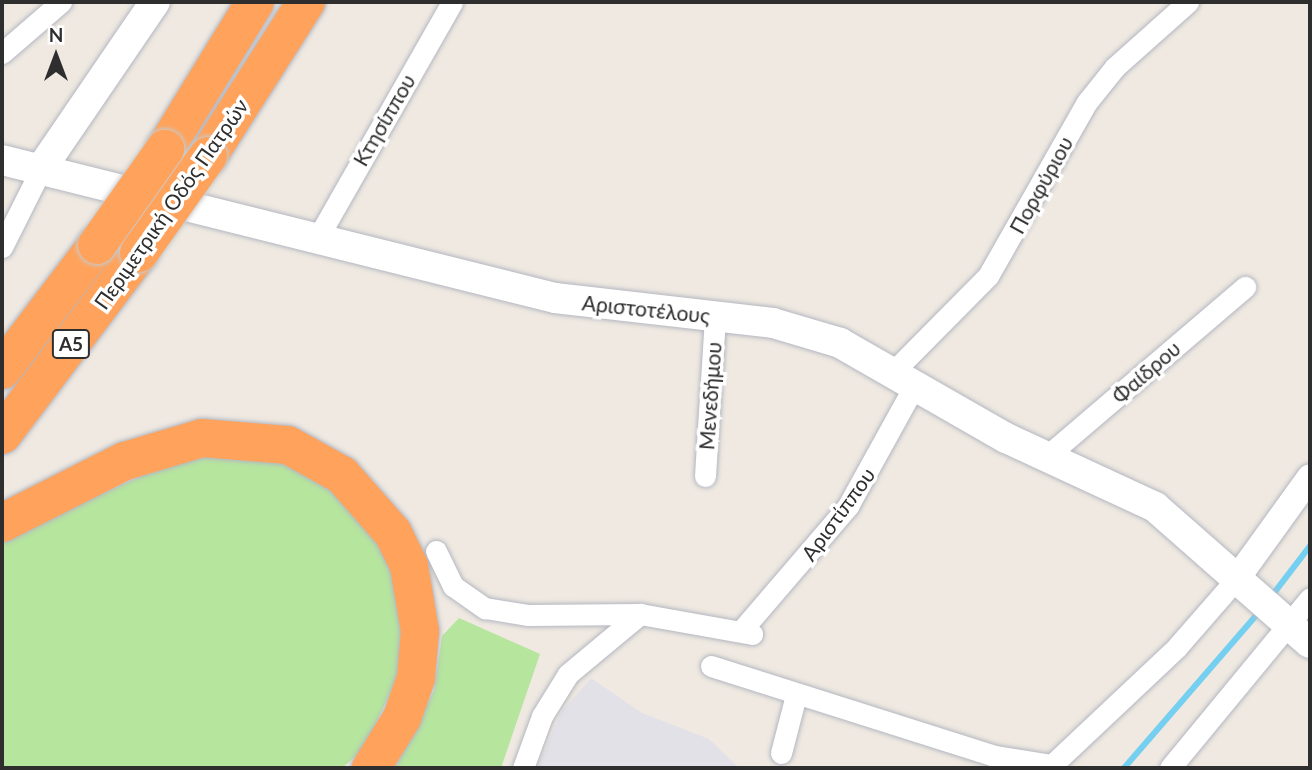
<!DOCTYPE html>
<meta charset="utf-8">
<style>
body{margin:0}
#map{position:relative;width:1312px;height:770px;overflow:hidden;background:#efe9e1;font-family:Lato,sans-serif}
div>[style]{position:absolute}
.industrial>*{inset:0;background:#e3e1e8}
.green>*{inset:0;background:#b6e59e}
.stream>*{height:6px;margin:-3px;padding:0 3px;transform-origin:3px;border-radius:3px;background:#75cff0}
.roads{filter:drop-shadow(0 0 2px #b4b7c1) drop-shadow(0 0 2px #b4b7c1)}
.minor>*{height:21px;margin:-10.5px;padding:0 10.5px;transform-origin:10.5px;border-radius:10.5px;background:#fff}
.tertiary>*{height:26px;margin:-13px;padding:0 13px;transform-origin:13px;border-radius:13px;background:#fff}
.secondary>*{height:30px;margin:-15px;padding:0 15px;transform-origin:15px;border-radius:15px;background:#fff}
.motorway>*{height:38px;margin:-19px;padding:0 19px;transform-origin:19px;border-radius:19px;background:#ffa35c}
.bridges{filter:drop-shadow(0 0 2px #c9c9c9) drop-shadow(0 0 2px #c9c9c9)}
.motorway-bridge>*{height:38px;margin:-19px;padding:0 19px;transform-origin:19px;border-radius:19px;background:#ffa35c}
span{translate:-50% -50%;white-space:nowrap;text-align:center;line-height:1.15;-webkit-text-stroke:7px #fff;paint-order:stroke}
.shield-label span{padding:2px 5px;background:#fff;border:2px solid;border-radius:5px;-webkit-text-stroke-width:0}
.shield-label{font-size:19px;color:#2e2e2e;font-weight:700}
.street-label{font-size:21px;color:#2e2e2e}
.frame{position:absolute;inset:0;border:4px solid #2e2e2e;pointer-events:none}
.north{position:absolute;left:21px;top:21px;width:70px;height:70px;-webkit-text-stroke:5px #fff;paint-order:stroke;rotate:0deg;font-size:19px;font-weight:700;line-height:28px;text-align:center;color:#2e2e2e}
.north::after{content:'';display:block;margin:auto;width:24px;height:32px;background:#2e2e2e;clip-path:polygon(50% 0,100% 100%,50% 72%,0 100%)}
</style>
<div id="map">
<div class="industrial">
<i style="clip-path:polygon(591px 678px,642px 713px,709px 739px,739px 768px,537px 768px,562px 711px)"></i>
</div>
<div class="green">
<i style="clip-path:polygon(225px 453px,276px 461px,322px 483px,356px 511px,380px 543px,393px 573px,402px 635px,399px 674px,364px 749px,342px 768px,2px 768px,2px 540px,176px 460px)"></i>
<i style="clip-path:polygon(459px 618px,540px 654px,501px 768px,395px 768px,434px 691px,442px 636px)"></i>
</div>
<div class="stream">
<i style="left:1271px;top:597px;width:64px;rotate:-52.6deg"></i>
<i style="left:1124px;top:768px;width:208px;rotate:-49.1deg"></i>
</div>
<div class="roads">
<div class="minor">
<i style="left:2px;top:53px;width:78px;rotate:-40.8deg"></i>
<i style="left:317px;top:239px;width:273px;rotate:-60.3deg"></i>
<i style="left:2px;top:247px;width:87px;rotate:-63.4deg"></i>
<i style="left:895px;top:370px;width:132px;rotate:-45.3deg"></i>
<i style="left:988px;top:276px;width:200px;rotate:-60.4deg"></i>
<i style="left:1087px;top:102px;width:45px;rotate:-51.3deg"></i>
<i style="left:1115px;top:67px;width:98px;rotate:-41.7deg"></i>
<i style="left:1046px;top:457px;width:262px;rotate:-40.5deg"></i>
<i style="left:705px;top:476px;width:160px;rotate:-86.4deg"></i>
<i style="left:436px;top:551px;width:39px;rotate:64deg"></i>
<i style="left:453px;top:586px;width:39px;rotate:35deg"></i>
<i style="left:485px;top:608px;width:44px;rotate:9.2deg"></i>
<i style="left:528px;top:615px;width:112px;rotate:-0.5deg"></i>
<i style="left:640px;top:614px;width:114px;rotate:10.1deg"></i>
<i style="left:741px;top:631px;width:165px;rotate:-49.4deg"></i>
<i style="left:848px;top:506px;width:141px;rotate:-61.1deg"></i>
<i style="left:711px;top:666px;width:297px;rotate:17.6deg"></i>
<i style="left:994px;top:756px;width:59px;rotate:8.8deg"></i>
<i style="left:1052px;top:765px;width:172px;rotate:-43.3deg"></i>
<i style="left:1177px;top:647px;width:93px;rotate:-48.9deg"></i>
<i style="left:781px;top:753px;width:60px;rotate:-75.5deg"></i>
<i style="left:523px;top:768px;width:55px;rotate:-69.9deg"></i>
<i style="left:542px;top:716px;width:49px;rotate:-58.2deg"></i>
<i style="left:568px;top:674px;width:94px;rotate:-39.8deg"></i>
<i style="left:1170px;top:768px;width:220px;rotate:-50.5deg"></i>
</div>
<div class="tertiary">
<i style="left:1238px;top:577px;width:123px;rotate:-54.2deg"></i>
</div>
<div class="secondary">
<i style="left:2px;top:160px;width:570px;rotate:14.01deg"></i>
<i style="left:555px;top:298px;width:219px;rotate:6.5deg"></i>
<i style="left:773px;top:323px;width:70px;rotate:16.6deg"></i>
<i style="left:840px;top:343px;width:191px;rotate:29.8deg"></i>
<i style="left:1006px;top:438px;width:164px;rotate:24.8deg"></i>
<i style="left:1155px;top:507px;width:206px;rotate:41.3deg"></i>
<i style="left:41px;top:169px;width:202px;rotate:-55.7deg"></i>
</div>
<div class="motorway">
<i style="left:165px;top:149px;width:172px;rotate:-58.5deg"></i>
<i style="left:208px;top:156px;width:183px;rotate:-57.5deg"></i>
<i style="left:2px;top:370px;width:157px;rotate:-52.8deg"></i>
<i style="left:2px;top:435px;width:228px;rotate:-53deg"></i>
<i style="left:2px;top:523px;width:138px;rotate:-26.8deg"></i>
<i style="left:125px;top:461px;width:80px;rotate:-16.6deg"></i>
<i style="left:202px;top:438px;width:86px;rotate:4.7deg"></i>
<i style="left:288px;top:445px;width:62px;rotate:29.1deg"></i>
<i style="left:342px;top:475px;width:77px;rotate:48.7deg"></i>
<i style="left:393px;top:533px;width:37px;rotate:64deg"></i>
<i style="left:409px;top:566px;width:66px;rotate:80.4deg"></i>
<i style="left:420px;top:631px;width:47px;rotate:94.9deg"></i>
<i style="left:416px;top:678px;width:42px;rotate:109.3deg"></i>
<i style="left:402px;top:718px;width:59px;rotate:121.8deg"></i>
</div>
</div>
<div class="bridges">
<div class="motorway-bridge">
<i style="left:97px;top:245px;width:118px;rotate:-54.7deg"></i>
<i style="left:139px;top:253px;width:119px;rotate:-54.6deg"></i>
</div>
</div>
<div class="shield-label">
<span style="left:71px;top:344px">Α5</span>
</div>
<div class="street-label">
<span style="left:384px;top:120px;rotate:-60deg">Κτησίππου</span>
<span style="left:1041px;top:185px;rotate:-61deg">Πορφύριου</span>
<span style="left:171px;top:204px;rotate:-55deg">Περιμετρική Οδός Πατρών</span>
<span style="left:646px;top:309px;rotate:6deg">Αριστοτέλους</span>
<span style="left:1146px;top:372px;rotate:-41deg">Φαίδρου</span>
<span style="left:710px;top:396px;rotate:-86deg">Μενεδήμου</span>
<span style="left:838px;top:514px;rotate:-54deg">Αριστίππου</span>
</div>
<div class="frame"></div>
<div class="north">N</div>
</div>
